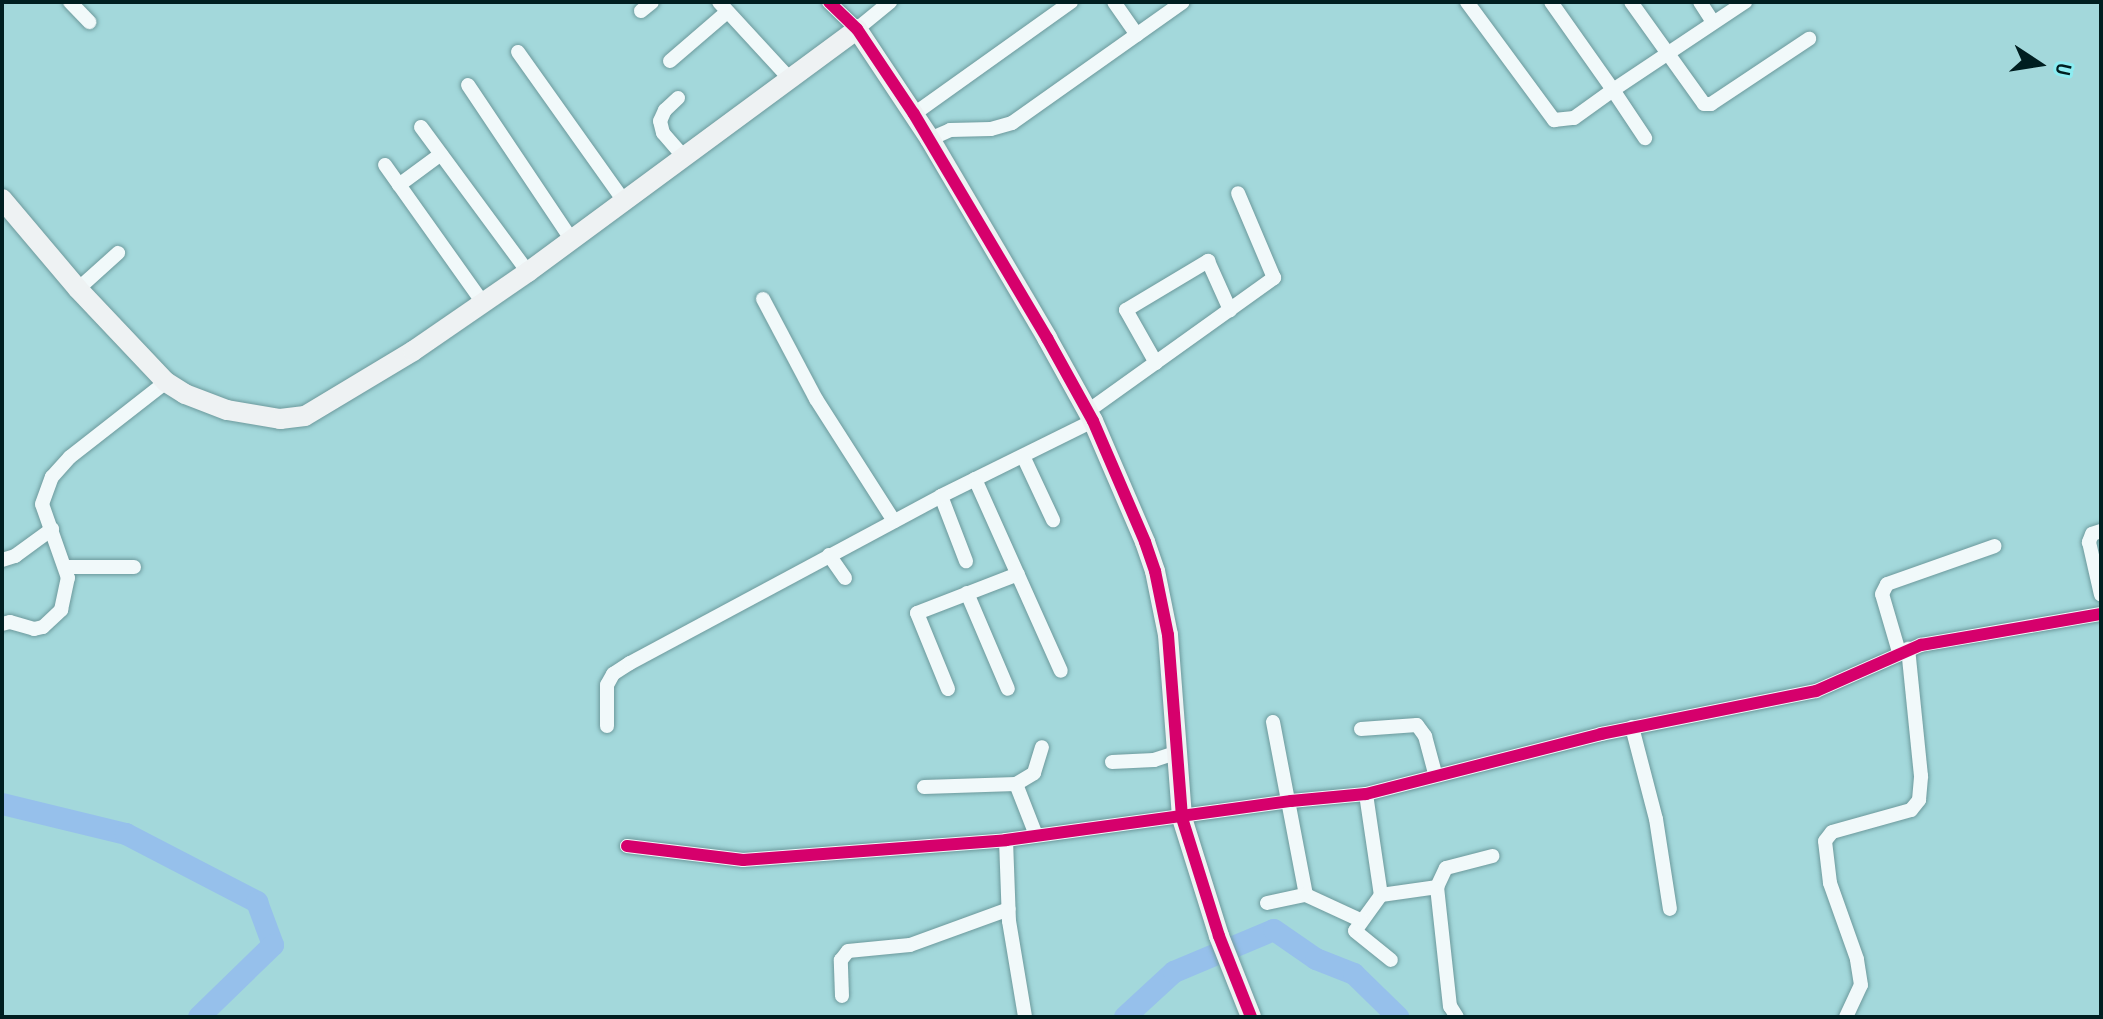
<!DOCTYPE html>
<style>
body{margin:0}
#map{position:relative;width:2103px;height:1019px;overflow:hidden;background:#a3d8db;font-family:"Sofia Sans Condensed",sans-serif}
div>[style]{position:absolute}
.river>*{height:22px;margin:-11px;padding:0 11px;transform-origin:11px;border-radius:11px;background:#96c0eb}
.roads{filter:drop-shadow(0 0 2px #6c999c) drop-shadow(0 0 2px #6c999c)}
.street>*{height:14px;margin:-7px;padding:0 7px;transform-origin:7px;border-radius:7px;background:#f1f9fa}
.secondary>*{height:20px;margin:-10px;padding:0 10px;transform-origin:10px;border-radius:10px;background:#eef2f3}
.cycleway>*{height:12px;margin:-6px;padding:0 6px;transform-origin:6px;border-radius:6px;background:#d6006c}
span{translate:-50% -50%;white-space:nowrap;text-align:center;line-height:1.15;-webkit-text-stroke:8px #8cedf2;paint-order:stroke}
.frame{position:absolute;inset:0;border:4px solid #001e20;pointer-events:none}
.north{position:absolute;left:1999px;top:24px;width:80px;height:80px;-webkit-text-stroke:6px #8cedf2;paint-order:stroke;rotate:102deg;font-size:22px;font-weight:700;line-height:32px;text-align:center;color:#001e20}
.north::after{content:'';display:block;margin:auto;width:28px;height:36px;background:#001e20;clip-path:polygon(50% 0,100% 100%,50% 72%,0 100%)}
</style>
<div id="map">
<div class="river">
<i style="left:2px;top:804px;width:128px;rotate:13.6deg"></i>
<i style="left:126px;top:834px;width:148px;rotate:27.4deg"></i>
<i style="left:257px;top:902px;width:46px;rotate:69.6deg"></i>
<i style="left:273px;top:945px;width:103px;rotate:135.8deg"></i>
<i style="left:1125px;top:1017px;width:67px;rotate:-42.6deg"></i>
<i style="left:1174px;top:972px;width:108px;rotate:-22.8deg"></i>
<i style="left:1274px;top:930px;width:51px;rotate:34.6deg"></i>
<i style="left:1316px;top:959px;width:41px;rotate:21.5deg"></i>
<i style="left:1354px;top:974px;width:62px;rotate:44.3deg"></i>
</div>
<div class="roads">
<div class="street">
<i style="left:70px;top:2px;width:28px;rotate:46deg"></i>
<i style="left:719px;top:2px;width:102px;rotate:47.4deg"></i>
<i style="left:829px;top:2px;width:39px;rotate:44deg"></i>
<i style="left:857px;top:29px;width:43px;rotate:-39.3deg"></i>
<i style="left:1114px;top:2px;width:40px;rotate:55.1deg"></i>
<i style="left:1467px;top:2px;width:147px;rotate:53.6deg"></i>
<i style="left:1554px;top:120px;width:20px;rotate:-6deg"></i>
<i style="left:1574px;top:118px;width:48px;rotate:-35.7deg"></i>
<i style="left:1613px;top:90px;width:58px;rotate:56.3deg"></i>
<i style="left:1551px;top:2px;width:108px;rotate:54.8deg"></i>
<i style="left:1613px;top:90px;width:159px;rotate:-33.7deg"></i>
<i style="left:1631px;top:2px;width:125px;rotate:54.4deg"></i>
<i style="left:1704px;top:104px;width:7px"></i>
<i style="left:1711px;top:104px;width:118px;rotate:-33.6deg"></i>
<i style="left:1700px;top:2px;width:24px;rotate:57deg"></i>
<i style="left:641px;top:11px;width:14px;rotate:-39deg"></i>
<i style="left:518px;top:52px;width:181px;rotate:54.6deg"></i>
<i style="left:670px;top:61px;width:75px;rotate:-40.7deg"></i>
<i style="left:468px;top:85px;width:185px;rotate:56.2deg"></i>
<i style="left:678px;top:98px;width:18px;rotate:137deg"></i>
<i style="left:665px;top:110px;width:12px;rotate:114deg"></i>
<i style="left:660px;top:121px;width:12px;rotate:76deg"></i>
<i style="left:663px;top:133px;width:29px;rotate:49deg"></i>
<i style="left:914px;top:114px;width:193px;rotate:-35.5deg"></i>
<i style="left:421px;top:127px;width:180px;rotate:53.6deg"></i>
<i style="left:930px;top:139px;width:22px;rotate:-24deg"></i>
<i style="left:950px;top:130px;width:41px;rotate:-1.4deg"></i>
<i style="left:991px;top:129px;width:22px;rotate:-16deg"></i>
<i style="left:1012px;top:123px;width:209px;rotate:-35.3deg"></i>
<i style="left:385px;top:165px;width:169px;rotate:54.6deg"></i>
<i style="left:399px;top:185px;width:52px;rotate:-36.4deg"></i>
<i style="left:78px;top:289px;width:54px;rotate:-42deg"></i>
<i style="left:763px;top:299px;width:113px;rotate:62.1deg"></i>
<i style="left:816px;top:399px;width:145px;rotate:57.4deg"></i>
<i style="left:1156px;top:363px;width:61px;rotate:-119.5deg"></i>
<i style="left:1126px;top:310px;width:96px;rotate:-30.9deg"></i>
<i style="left:1208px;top:261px;width:54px;rotate:65.8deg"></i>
<i style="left:1088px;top:411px;width:229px;rotate:-35.6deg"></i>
<i style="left:1274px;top:278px;width:92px;rotate:-113deg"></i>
<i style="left:1023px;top:456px;width:71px;rotate:64.9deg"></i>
<i style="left:975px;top:479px;width:210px;rotate:65.9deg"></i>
<i style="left:941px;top:496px;width:70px;rotate:69deg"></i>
<i style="left:2101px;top:531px;width:9px;rotate:162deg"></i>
<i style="left:2092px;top:534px;width:9px;rotate:111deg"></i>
<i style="left:2089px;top:542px;width:54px;rotate:77.2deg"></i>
<i style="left:829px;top:555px;width:28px;rotate:55deg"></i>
<i style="left:2px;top:560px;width:14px;rotate:-17deg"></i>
<i style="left:15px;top:556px;width:46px;rotate:-36.1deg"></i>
<i style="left:66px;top:567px;width:68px"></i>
<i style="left:967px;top:593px;width:104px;rotate:66.9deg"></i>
<i style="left:2px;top:624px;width:8px;rotate:-14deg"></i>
<i style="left:10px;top:622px;width:25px;rotate:16deg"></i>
<i style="left:34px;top:629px;width:9px;rotate:-13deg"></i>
<i style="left:43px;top:627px;width:25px;rotate:-43deg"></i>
<i style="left:61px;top:610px;width:33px;rotate:-78deg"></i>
<i style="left:68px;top:578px;width:78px;rotate:-109.4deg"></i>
<i style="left:42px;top:504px;width:29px;rotate:-70deg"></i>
<i style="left:52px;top:477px;width:27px;rotate:-48deg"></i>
<i style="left:70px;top:457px;width:122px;rotate:-38deg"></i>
<i style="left:1899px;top:652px;width:60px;rotate:-106.3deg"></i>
<i style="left:1882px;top:594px;width:11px;rotate:-63deg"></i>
<i style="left:1887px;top:584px;width:114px;rotate:-19.4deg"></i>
<i style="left:948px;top:689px;width:82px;rotate:-112.2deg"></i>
<i style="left:917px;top:613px;width:108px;rotate:-21.1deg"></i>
<i style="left:1273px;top:722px;width:176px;rotate:79.2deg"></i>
<i style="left:607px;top:726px;width:41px;rotate:-90deg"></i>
<i style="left:607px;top:685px;width:13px;rotate:-61deg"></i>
<i style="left:613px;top:674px;width:20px;rotate:-33deg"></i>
<i style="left:630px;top:663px;width:353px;rotate:-28.2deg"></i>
<i style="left:941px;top:496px;width:169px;rotate:-26.3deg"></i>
<i style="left:1632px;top:727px;width:95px;rotate:75.4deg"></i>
<i style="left:1656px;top:819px;width:91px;rotate:81.2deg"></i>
<i style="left:1361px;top:729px;width:56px;rotate:-4.1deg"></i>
<i style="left:1417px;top:725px;width:14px;rotate:54deg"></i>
<i style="left:1425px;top:736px;width:39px;rotate:75deg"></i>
<i style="left:1112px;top:762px;width:42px;rotate:-2.7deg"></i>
<i style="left:1154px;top:760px;width:22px;rotate:-18deg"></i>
<i style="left:1016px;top:784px;width:21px;rotate:-31deg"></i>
<i style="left:1034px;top:773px;width:27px;rotate:-73deg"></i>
<i style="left:924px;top:787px;width:92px;rotate:-1.9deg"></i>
<i style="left:1016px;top:784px;width:55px;rotate:68.6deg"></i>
<i style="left:1366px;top:794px;width:102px;rotate:81.6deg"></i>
<i style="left:1381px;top:895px;width:44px;rotate:125.8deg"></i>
<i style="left:1355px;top:931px;width:46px;rotate:38.9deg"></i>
<i style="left:1006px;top:840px;width:81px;rotate:87.9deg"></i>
<i style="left:1009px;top:921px;width:97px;rotate:80.5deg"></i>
<i style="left:627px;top:846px;width:117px;rotate:6.9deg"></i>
<i style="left:743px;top:860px;width:264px;rotate:-4.3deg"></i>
<i style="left:1006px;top:840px;width:288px;rotate:-7.8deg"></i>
<i style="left:1291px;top:801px;width:75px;rotate:-5.3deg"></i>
<i style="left:1366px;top:794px;width:243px;rotate:-14.3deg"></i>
<i style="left:1601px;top:734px;width:219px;rotate:-11.3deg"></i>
<i style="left:1816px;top:691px;width:115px;rotate:-23.7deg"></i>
<i style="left:1921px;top:645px;width:183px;rotate:-9.8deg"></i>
<i style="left:1437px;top:887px;width:21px;rotate:-65deg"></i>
<i style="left:1446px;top:868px;width:48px;rotate:-14.6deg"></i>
<i style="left:1381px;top:895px;width:57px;rotate:-8.1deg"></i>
<i style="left:1437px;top:887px;width:120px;rotate:83.8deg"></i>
<i style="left:1450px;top:1006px;width:13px;rotate:58deg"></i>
<i style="left:1267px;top:903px;width:40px;rotate:-12deg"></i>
<i style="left:1306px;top:895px;width:60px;rotate:24.8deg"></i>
<i style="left:842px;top:996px;width:36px;rotate:-92deg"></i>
<i style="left:841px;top:960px;width:11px;rotate:-52deg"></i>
<i style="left:848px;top:951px;width:62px;rotate:-5.5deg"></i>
<i style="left:910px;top:945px;width:105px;rotate:-20deg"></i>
<i style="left:1846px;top:1017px;width:35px;rotate:-65deg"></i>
<i style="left:1861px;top:985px;width:26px;rotate:-99deg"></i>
<i style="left:1857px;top:959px;width:81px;rotate:-109.6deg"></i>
<i style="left:1830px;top:883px;width:42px;rotate:-96.8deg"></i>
<i style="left:1825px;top:841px;width:11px;rotate:-52deg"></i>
<i style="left:1832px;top:832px;width:82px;rotate:-15.6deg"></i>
<i style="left:1911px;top:810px;width:13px;rotate:-51deg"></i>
<i style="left:1919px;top:800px;width:24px;rotate:-85deg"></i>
<i style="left:1921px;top:776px;width:128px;rotate:-95.8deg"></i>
</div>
<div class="secondary">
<i style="left:2px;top:199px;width:118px;rotate:49.8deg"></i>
<i style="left:78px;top:289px;width:128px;rotate:46.6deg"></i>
<i style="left:166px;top:382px;width:22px;rotate:32deg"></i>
<i style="left:185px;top:394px;width:45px;rotate:20.9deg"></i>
<i style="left:227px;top:410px;width:54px;rotate:9.6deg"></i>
<i style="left:280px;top:419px;width:25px;rotate:-7deg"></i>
<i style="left:305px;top:416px;width:126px;rotate:-31deg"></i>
<i style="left:413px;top:351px;width:140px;rotate:-34.5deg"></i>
<i style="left:528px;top:272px;width:409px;rotate:-36.4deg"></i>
<i style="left:857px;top:29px;width:132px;rotate:56.4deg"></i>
<i style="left:930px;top:139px;width:231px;rotate:59.5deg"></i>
<i style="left:1047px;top:338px;width:95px;rotate:61deg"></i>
<i style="left:1093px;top:421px;width:132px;rotate:66.7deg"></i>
<i style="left:1145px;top:542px;width:31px;rotate:71deg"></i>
<i style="left:1155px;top:571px;width:65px;rotate:78.5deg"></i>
<i style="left:1168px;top:635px;width:184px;rotate:85.6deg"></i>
<i style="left:1182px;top:818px;width:124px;rotate:72.6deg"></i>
<i style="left:1219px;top:936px;width:87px;rotate:68.4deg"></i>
</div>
</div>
<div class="cycleway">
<i style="left:829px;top:2px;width:39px;rotate:44deg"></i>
<i style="left:857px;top:29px;width:102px;rotate:56.2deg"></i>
<i style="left:914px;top:114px;width:261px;rotate:59.3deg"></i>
<i style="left:1047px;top:338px;width:95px;rotate:61deg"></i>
<i style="left:1093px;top:421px;width:132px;rotate:66.7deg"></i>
<i style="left:1145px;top:542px;width:31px;rotate:71deg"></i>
<i style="left:1155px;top:571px;width:65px;rotate:78.5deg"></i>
<i style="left:1168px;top:635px;width:184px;rotate:85.6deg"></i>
<i style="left:1182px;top:818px;width:124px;rotate:72.6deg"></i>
<i style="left:1219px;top:936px;width:87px;rotate:68.4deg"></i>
<i style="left:627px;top:846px;width:117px;rotate:6.9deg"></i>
<i style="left:743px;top:860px;width:264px;rotate:-4.3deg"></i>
<i style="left:1006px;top:840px;width:288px;rotate:-7.8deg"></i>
<i style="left:1291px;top:801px;width:75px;rotate:-5.3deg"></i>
<i style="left:1366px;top:794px;width:243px;rotate:-14.3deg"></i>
<i style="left:1601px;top:734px;width:219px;rotate:-11.3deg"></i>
<i style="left:1816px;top:691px;width:115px;rotate:-23.7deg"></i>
<i style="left:1921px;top:645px;width:183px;rotate:-9.8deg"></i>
</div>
<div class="frame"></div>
<div class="north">U</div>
</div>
